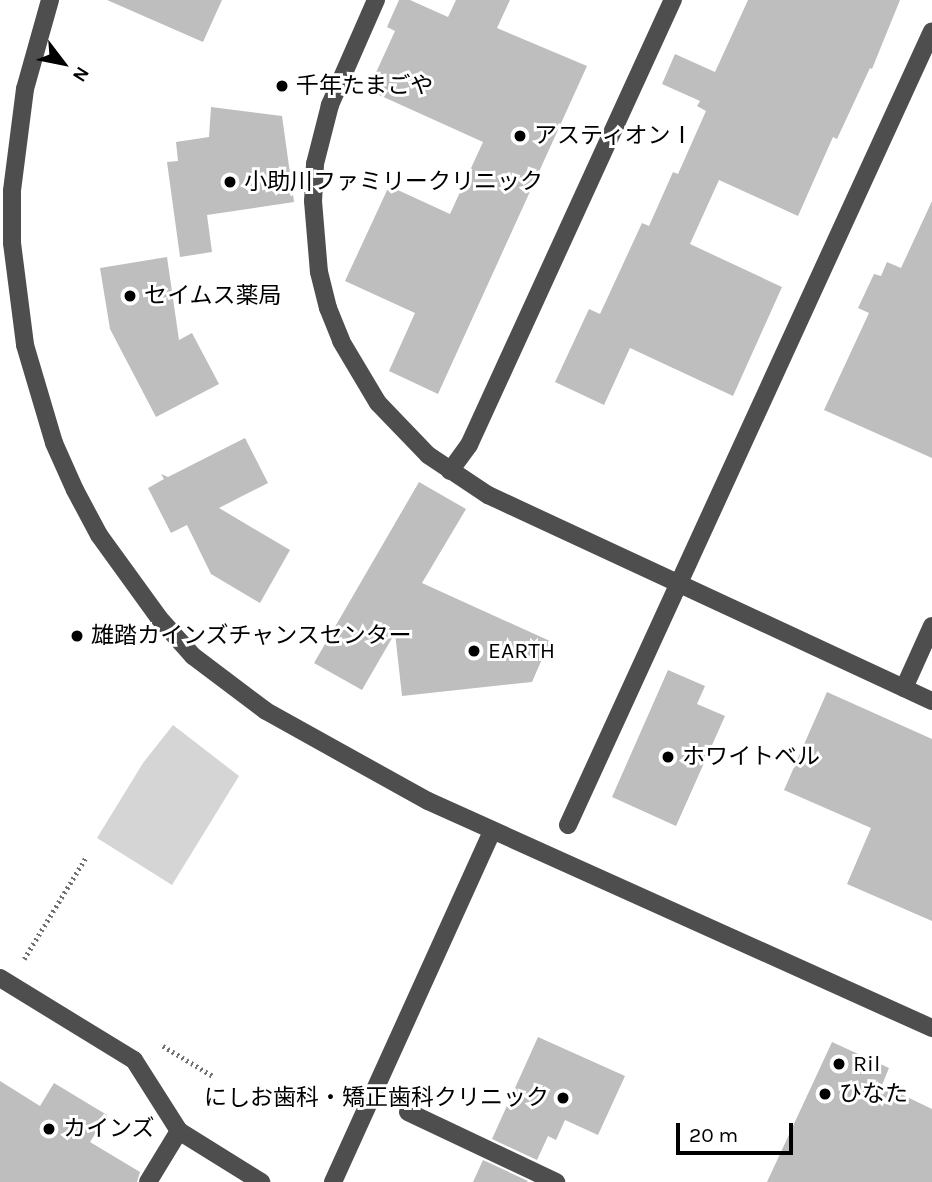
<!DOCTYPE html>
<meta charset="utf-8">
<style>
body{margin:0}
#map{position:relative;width:932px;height:1182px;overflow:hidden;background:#fff;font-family:Karla,"Noto Sans JP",sans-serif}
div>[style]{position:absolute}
.green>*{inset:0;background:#d5d5d5}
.building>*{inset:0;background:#bebebe}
.path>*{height:4.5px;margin-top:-2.25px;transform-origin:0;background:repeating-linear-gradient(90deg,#707070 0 2px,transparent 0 5.5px)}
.minor>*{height:18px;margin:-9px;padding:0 9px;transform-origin:9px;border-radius:9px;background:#4e4e4e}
.dots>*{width:19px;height:19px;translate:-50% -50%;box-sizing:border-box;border:4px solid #fff;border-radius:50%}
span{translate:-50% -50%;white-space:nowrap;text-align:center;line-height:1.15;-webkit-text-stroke:6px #fff;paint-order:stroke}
.poi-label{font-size:23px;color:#000}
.left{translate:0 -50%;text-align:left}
.right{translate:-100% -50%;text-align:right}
.north{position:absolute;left:28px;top:28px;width:70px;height:70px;-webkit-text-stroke:5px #fff;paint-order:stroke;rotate:122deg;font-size:19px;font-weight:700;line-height:28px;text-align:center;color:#000}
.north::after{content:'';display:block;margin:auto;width:24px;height:32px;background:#000;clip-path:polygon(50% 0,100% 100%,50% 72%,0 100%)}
.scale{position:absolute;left:676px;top:1123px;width:117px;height:32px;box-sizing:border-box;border:4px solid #000;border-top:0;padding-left:9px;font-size:21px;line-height:24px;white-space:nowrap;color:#000;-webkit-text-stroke:5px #fff;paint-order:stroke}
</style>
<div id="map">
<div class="green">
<i style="clip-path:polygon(173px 725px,239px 776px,172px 885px,97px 838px,143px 763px)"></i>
</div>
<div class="building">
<i style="clip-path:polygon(107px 0,222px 0,203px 42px)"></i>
<i style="clip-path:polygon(399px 0,410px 0,448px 17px,456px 0,510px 0,497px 28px,587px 66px,438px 394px,389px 371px,415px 313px,345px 281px,389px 186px,450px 214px,483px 142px,368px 90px,395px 31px,387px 27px)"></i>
<i style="clip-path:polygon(748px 0,900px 0,872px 69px,870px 68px,837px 139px,833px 137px,798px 216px,719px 180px,690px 244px,782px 287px,733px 396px,630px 348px,604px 405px,555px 382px,589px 309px,600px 314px,642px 223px,649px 226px,673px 172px,678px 174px,706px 111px,697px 106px,700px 101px,662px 84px,675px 54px,715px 72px)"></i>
<i style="clip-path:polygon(211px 107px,282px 116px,294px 202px,207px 215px,212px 252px,180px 257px,167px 162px,178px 161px,176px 142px,209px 137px)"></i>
<i style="clip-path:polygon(932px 201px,932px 458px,824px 410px,869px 313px,858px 308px,874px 274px,881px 276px,887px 262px,901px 268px)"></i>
<i style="clip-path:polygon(167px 257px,179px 340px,192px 333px,219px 384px,156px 417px,110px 329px,100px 268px)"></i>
<i style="clip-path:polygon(245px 438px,268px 483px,219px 508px,290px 550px,260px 603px,211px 574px,187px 525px,171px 533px,148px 488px,164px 479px,161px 474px,168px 477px)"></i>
<i style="clip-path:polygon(419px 482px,466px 509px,422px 583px,550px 641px,532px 682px,402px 696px,395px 633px,362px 690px,314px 663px)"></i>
<i style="clip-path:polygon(668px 670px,705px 686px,697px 704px,725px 716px,676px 826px,612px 797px)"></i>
<i style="clip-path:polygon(827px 692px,932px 739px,932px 921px,847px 884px,871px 828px,784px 790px)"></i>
<i style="clip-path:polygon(538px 1037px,625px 1076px,598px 1135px,565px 1120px,556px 1140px,548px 1136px,537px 1160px,492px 1139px)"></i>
<i style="clip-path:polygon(832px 1042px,889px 1068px,882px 1085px,932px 1109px,932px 1182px,767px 1182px)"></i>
<i style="clip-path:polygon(0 1081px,40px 1106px,54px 1083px,107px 1115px,90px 1142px,140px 1172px,137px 1182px,0 1182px)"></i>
<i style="clip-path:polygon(483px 1160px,528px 1181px,527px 1182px,473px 1182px)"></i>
</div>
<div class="path">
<i style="left:24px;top:959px;width:119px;rotate:-58.7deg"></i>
<i style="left:163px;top:1046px;width:58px;rotate:31deg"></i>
</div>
<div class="minor">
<i style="left:50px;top:0;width:92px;rotate:105.7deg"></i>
<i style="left:25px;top:89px;width:103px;rotate:97.3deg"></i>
<i style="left:12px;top:191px;width:52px;rotate:90deg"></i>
<i style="left:12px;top:243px;width:103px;rotate:82.7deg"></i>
<i style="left:25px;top:345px;width:102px;rotate:73.5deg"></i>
<i style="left:54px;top:443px;width:51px;rotate:65.9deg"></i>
<i style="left:75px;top:490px;width:51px;rotate:61.9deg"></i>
<i style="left:99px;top:535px;width:102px;rotate:54.1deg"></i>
<i style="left:159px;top:618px;width:51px;rotate:48.2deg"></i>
<i style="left:193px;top:656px;width:91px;rotate:37deg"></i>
<i style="left:266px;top:711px;width:185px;rotate:29.1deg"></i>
<i style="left:428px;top:801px;width:553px;rotate:24.25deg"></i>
<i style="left:376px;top:0;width:115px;rotate:113.7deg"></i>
<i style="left:330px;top:105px;width:61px;rotate:104.3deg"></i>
<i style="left:315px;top:164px;width:37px;rotate:93deg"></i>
<i style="left:313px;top:201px;width:71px;rotate:85.2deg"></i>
<i style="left:319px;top:272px;width:37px;rotate:76deg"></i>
<i style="left:328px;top:308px;width:35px;rotate:68deg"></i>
<i style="left:341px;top:341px;width:72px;rotate:59.2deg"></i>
<i style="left:378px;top:403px;width:72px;rotate:46.1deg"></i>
<i style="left:428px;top:455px;width:72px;rotate:33.7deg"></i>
<i style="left:488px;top:495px;width:489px;rotate:24.9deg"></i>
<i style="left:450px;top:471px;width:32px;rotate:-54deg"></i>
<i style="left:469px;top:445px;width:490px;rotate:-65.4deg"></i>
<i style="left:904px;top:688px;width:68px;rotate:-65.7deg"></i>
<i style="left:568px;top:825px;width:873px;rotate:-65.37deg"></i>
<i style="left:0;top:978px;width:157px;rotate:31.5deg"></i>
<i style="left:134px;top:1060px;width:84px;rotate:57.6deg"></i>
<i style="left:179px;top:1131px;width:97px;rotate:31.9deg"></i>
<i style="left:408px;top:1112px;width:164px;rotate:25.3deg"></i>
<i style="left:148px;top:1182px;width:60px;rotate:-58.7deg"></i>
<i style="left:333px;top:1182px;width:384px;rotate:-65.6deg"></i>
</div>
<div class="dots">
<i style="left:282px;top:86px;background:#000"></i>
<i style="left:520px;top:136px;background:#000"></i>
<i style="left:230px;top:182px;background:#000"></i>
<i style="left:130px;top:296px;background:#000"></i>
<i style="left:77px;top:636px;background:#000"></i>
<i style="left:474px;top:651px;background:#000"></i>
<i style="left:668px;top:757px;background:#000"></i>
<i style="left:839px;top:1064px;background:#000"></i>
<i style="left:825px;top:1094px;background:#000"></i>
<i style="left:563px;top:1098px;background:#000"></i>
<i style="left:49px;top:1129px;background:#000"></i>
</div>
<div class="poi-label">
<span class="left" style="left:296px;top:86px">千年たまごや</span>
<span class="left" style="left:534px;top:136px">アスティオンⅠ</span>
<span class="left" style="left:244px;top:182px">小助川ファミリークリニック</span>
<span class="left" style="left:144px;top:296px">セイムス薬局</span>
<span class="left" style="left:91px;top:636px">雄踏カインズチャンスセンター</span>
<span class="left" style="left:488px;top:651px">EARTH</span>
<span class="left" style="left:682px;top:757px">ホワイトベル</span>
<span class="left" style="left:853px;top:1064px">Ril</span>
<span class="left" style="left:839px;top:1094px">ひなた</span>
<span class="right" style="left:549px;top:1098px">にしお歯科・矯正歯科クリニック</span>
<span class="left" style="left:63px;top:1129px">カインズ</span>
</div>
<div class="north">N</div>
<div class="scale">20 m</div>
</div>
